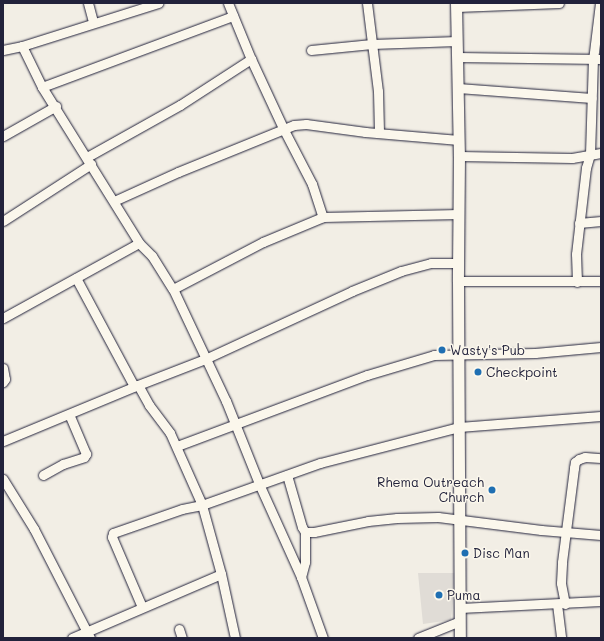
<!DOCTYPE html>
<style>
body{margin:0}
#map{position:relative;width:604px;height:641px;overflow:hidden;background:#f2eee5;font-family:Mali,sans-serif}
div>[style]{position:absolute}
.built>*{inset:0;background:#e0dcd6}
.roads{filter:drop-shadow(0 0 1px #22223b) drop-shadow(0 0 1px #22223b)}
.minor>*{height:9px;margin:-4.5px;padding:0 4.5px;transform-origin:4.5px;border-radius:4.5px;background:#fbf7ec}
.major>*{height:11px;margin:-5.5px;padding:0 5.5px;transform-origin:5.5px;border-radius:5.5px;background:#fbf7ec}
.dots>*{width:11px;height:11px;translate:-50% -50%;box-sizing:border-box;border:2px solid #fbf7ec;border-radius:50%}
span{translate:-50% -50%;white-space:nowrap;text-align:center;line-height:1.15;-webkit-text-stroke:3px #fbf7ec;paint-order:stroke}
.poi-label{font-size:13px;color:#22223b}
.left{translate:0 -50%;text-align:left}
.right{translate:-100% -50%;text-align:right}
.frame{position:absolute;inset:0;border:4px solid #22223b;pointer-events:none}
</style>
<div id="map">
<div class="built">
<i style="clip-path:polygon(418px 573px,455px 573px,451px 620px,423px 624px)"></i>
</div>
<div class="roads">
<div class="minor">
<i style="left:88px;top:3px;width:20px;rotate:75deg"></i>
<i style="left:228px;top:3px;width:61px;rotate:67.7deg"></i>
<i style="left:251px;top:59px;width:78px;rotate:65.1deg"></i>
<i style="left:284px;top:130px;width:61px;rotate:62.6deg"></i>
<i style="left:312px;top:184px;width:35px;rotate:72deg"></i>
<i style="left:367px;top:3px;width:89px;rotate:82.9deg"></i>
<i style="left:378px;top:91px;width:41px;rotate:88.6deg"></i>
<i style="left:457px;top:7px;width:102px;rotate:-2.2deg"></i>
<i style="left:22px;top:46px;width:46px;rotate:64deg"></i>
<i style="left:42px;top:87px;width:184px;rotate:58.1deg"></i>
<i style="left:139px;top:243px;width:18px;rotate:45deg"></i>
<i style="left:152px;top:256px;width:39px;rotate:58deg"></i>
<i style="left:173px;top:289px;width:124px;rotate:64.7deg"></i>
<i style="left:226px;top:401px;width:92px;rotate:68.2deg"></i>
<i style="left:260px;top:486px;width:100px;rotate:65.7deg"></i>
<i style="left:301px;top:577px;width:65px;rotate:70.2deg"></i>
<i style="left:3px;top:50px;width:19px;rotate:-12deg"></i>
<i style="left:22px;top:46px;width:143px;rotate:-17.5deg"></i>
<i style="left:311px;top:50px;width:61px;rotate:-5.6deg"></i>
<i style="left:372px;top:44px;width:85px;rotate:-2deg"></i>
<i style="left:457px;top:57px;width:144px;rotate:0.8deg"></i>
<i style="left:42px;top:87px;width:204px;rotate:-20.4deg"></i>
<i style="left:458px;top:88px;width:134px;rotate:4.3deg"></i>
<i style="left:3px;top:136px;width:61px;rotate:-29.5deg"></i>
<i style="left:459px;top:156px;width:113px;rotate:1deg"></i>
<i style="left:572px;top:158px;width:29px;rotate:-10deg"></i>
<i style="left:87px;top:157px;width:107px;rotate:-29.2deg"></i>
<i style="left:180px;top:105px;width:85px;rotate:-32.9deg"></i>
<i style="left:114px;top:201px;width:70px;rotate:-24.4deg"></i>
<i style="left:178px;top:172px;width:125px;rotate:-22.1deg"></i>
<i style="left:294px;top:125px;width:12px;rotate:-5deg"></i>
<i style="left:306px;top:124px;width:60px;rotate:7.7deg"></i>
<i style="left:365px;top:132px;width:94px;rotate:4.9deg"></i>
<i style="left:3px;top:221px;width:105px;rotate:-32.9deg"></i>
<i style="left:579px;top:223px;width:22px;rotate:-5deg"></i>
<i style="left:76px;top:278px;width:123px;rotate:61.8deg"></i>
<i style="left:458px;top:281px;width:143px"></i>
<i style="left:577px;top:282px;width:28px;rotate:-92deg"></i>
<i style="left:576px;top:254px;width:87px;rotate:-83.4deg"></i>
<i style="left:586px;top:168px;width:15px;rotate:-74deg"></i>
<i style="left:590px;top:154px;width:94px;rotate:-88.2deg"></i>
<i style="left:593px;top:60px;width:57px;rotate:-83deg"></i>
<i style="left:173px;top:289px;width:102px;rotate:-27.6deg"></i>
<i style="left:263px;top:242px;width:65px;rotate:-22.6deg"></i>
<i style="left:323px;top:217px;width:136px;rotate:-1.3deg"></i>
<i style="left:3px;top:318px;width:155px;rotate:-28.9deg"></i>
<i style="left:3px;top:368px;width:11px;rotate:80deg"></i>
<i style="left:5px;top:379px;width:4px;rotate:124deg"></i>
<i style="left:138px;top:385px;width:23px;rotate:61deg"></i>
<i style="left:149px;top:405px;width:35px;rotate:53deg"></i>
<i style="left:170px;top:433px;width:79px;rotate:66deg"></i>
<i style="left:202px;top:505px;width:20px;rotate:169deg"></i>
<i style="left:182px;top:509px;width:73px;rotate:160.8deg"></i>
<i style="left:113px;top:533px;width:4px;rotate:104deg"></i>
<i style="left:112px;top:537px;width:76px;rotate:66.8deg"></i>
<i style="left:3px;top:441px;width:146px;rotate:-22.5deg"></i>
<i style="left:138px;top:385px;width:72px;rotate:-21.2deg"></i>
<i style="left:205px;top:359px;width:162px;rotate:-24.8deg"></i>
<i style="left:352px;top:291px;width:53px;rotate:-22.2deg"></i>
<i style="left:401px;top:271px;width:31px;rotate:-15deg"></i>
<i style="left:431px;top:263px;width:28px"></i>
<i style="left:177px;top:446px;width:203px;rotate:-20.5deg"></i>
<i style="left:367px;top:375px;width:70px;rotate:-16.6deg"></i>
<i style="left:434px;top:355px;width:101px;rotate:-1.1deg"></i>
<i style="left:535px;top:353px;width:66px;rotate:-5.2deg"></i>
<i style="left:43px;top:475px;width:23px;rotate:-29deg"></i>
<i style="left:63px;top:464px;width:22px;rotate:-18deg"></i>
<i style="left:84px;top:457px;width:4px;rotate:-56deg"></i>
<i style="left:86px;top:454px;width:43px;rotate:-113deg"></i>
<i style="left:287px;top:475px;width:54px;rotate:73.9deg"></i>
<i style="left:302px;top:527px;width:6px;rotate:59deg"></i>
<i style="left:305px;top:532px;width:9px"></i>
<i style="left:314px;top:532px;width:55px;rotate:-11.5deg"></i>
<i style="left:368px;top:521px;width:29px;rotate:-6deg"></i>
<i style="left:397px;top:518px;width:41px;rotate:-1.4deg"></i>
<i style="left:438px;top:517px;width:104px;rotate:7.2deg"></i>
<i style="left:541px;top:530px;width:60px;rotate:4.8deg"></i>
<i style="left:3px;top:479px;width:59px;rotate:58.2deg"></i>
<i style="left:34px;top:529px;width:123px;rotate:62.8deg"></i>
<i style="left:301px;top:577px;width:16px;rotate:-75deg"></i>
<i style="left:305px;top:562px;width:30px;rotate:-90deg"></i>
<i style="left:557px;top:604px;width:34px;rotate:83deg"></i>
<i style="left:565px;top:604px;width:21px;rotate:-101deg"></i>
<i style="left:561px;top:583px;width:21px;rotate:-87deg"></i>
<i style="left:562px;top:562px;width:95px;rotate:-82.7deg"></i>
<i style="left:574px;top:468px;width:6px;rotate:-81deg"></i>
<i style="left:575px;top:462px;width:5px;rotate:-37deg"></i>
<i style="left:579px;top:459px;width:6px;rotate:-18deg"></i>
<i style="left:585px;top:457px;width:16px;rotate:4deg"></i>
<i style="left:460px;top:608px;width:141px;rotate:-2.8deg"></i>
<i style="left:179px;top:629px;width:9px;rotate:72deg"></i>
<i style="left:72px;top:638px;width:162px;rotate:-23.2deg"></i>
<i style="left:235px;top:638px;width:66px;rotate:-102.3deg"></i>
<i style="left:221px;top:574px;width:72px;rotate:-105.4deg"></i>
<i style="left:202px;top:505px;width:125px;rotate:-19.6deg"></i>
<i style="left:320px;top:463px;width:144px;rotate:-14.5deg"></i>
<i style="left:459px;top:427px;width:142px;rotate:-4.4deg"></i>
<i style="left:418px;top:638px;width:45px;rotate:-22deg"></i>
</div>
<div class="major">
<i style="left:456px;top:3px;width:153px;rotate:88.9deg"></i>
<i style="left:459px;top:156px;width:125px;rotate:90.5deg"></i>
<i style="left:458px;top:281px;width:357px;rotate:89.7deg"></i>
</div>
</div>
<div class="dots">
<i style="left:442px;top:350px;background:#1f6fb2"></i>
<i style="left:478px;top:372px;background:#1f6fb2"></i>
<i style="left:492px;top:490px;background:#1f6fb2"></i>
<i style="left:465px;top:553px;background:#1f6fb2"></i>
<i style="left:439px;top:595px;background:#1f6fb2"></i>
</div>
<div class="poi-label">
<span class="left" style="left:450px;top:350px">Wasty's Pub</span>
<span class="left" style="left:486px;top:372px">Checkpoint</span>
<span class="right" style="left:484px;top:490px">Rhema Outreach<br>Church</span>
<span class="left" style="left:473px;top:553px">Disc Man</span>
<span class="left" style="left:447px;top:595px">Puma</span>
</div>
<div class="frame"></div>
</div>
